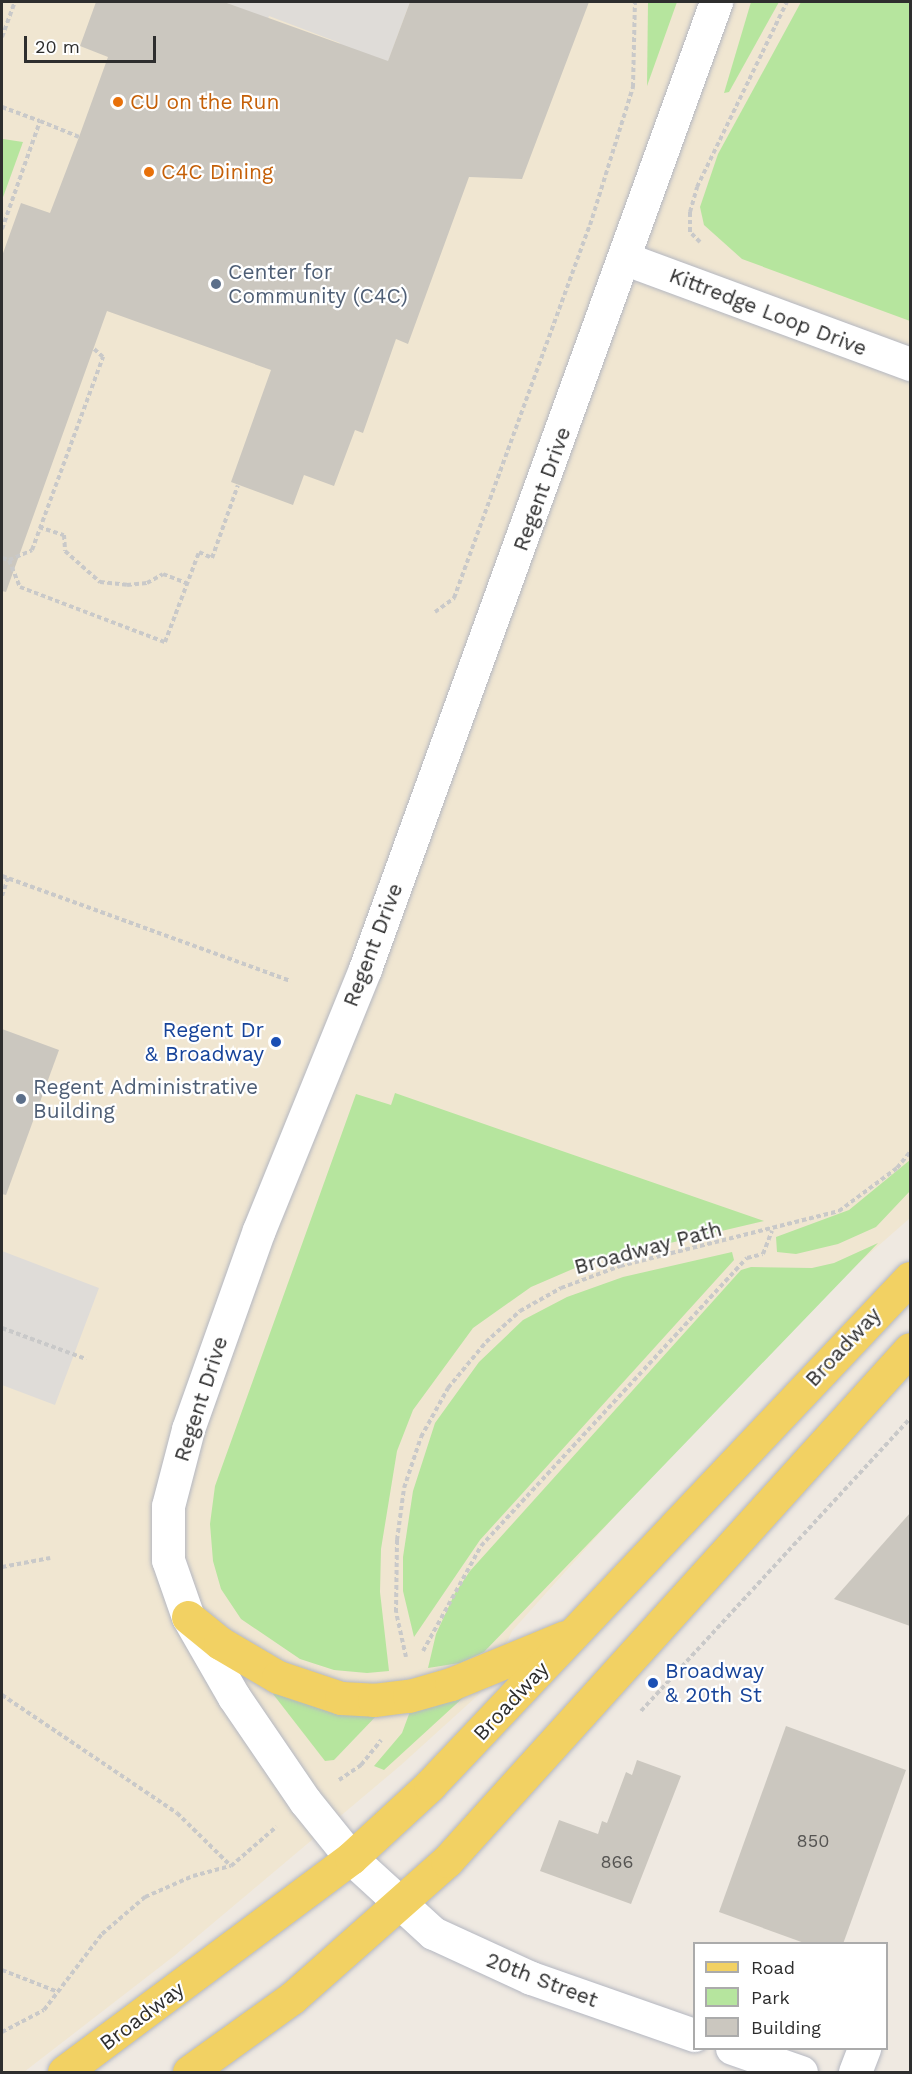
<!DOCTYPE html>
<style>
body{margin:0}
#map{position:relative;width:912px;height:2074px;overflow:hidden;background:#efe9e1;font-family:"Work Sans",sans-serif}
div>[style]{position:absolute}
.education>*{inset:0;background:#f0e6d1}
.green>*{inset:0;background:#b6e59e}
.plaza>*{inset:0;background:#dfdcd8}
.building>*{inset:0;background:#cbc7bf}
.path>*{height:4px;margin-top:-2px;transform-origin:0;background:repeating-linear-gradient(90deg,#c9c9c9 0 4.5px,transparent 0 7.5px)}
.roads{filter:drop-shadow(0 0 2px #b4b7c1) drop-shadow(0 0 2px #b4b7c1)}
.minor>*{height:33px;margin:-16.5px;padding:0 16.5px;transform-origin:16.5px;border-radius:16.5px;background:#fff}
.major>*{height:33px;margin:-16.5px;padding:0 16.5px;transform-origin:16.5px;border-radius:16.5px;background:#f2d163}
.dots>*{width:16px;height:16px;translate:-50% -50%;box-sizing:border-box;border:3px solid #fff;border-radius:50%}
span{translate:-50% -50%;white-space:nowrap;text-align:center;line-height:1.15;-webkit-text-stroke:4.5px #fff;paint-order:stroke}
.number-label{font-size:18px;color:#555452}
.number-label span{-webkit-text-stroke-width:0}
.food-label{font-size:21px;color:#c56008}
.left{translate:0 -50%;text-align:left}
.service-label{font-size:21px;color:#4e5e75}
.street-label{font-size:21px;color:#2e2e2e}
.transit-label{font-size:21px;color:#164399}
.right{translate:-100% -50%;text-align:right}
.frame{position:absolute;inset:0;border:3px solid #2e2e2e;pointer-events:none}
.legend{position:absolute;left:693px;top:1942px;width:195px;height:108px;box-sizing:border-box;background:#fff;border:2px solid #ababab;margin:0;padding:8px 10px;list-style:none;font-size:18px;color:#2e2e2e}
.legend li{display:flex;align-items:center;gap:12px;height:30px}
.legend b{width:30px;border:2px solid #ababab}
.scale{position:absolute;left:24px;top:36px;width:132px;height:27px;box-sizing:border-box;border:3px solid #2e2e2e;border-top:0;padding-left:8px;font-size:18px;line-height:21px;white-space:nowrap;color:#2e2e2e;-webkit-text-stroke:4px #fff;paint-order:stroke}
</style>
<div id="map">
<div class="education">
<i style="clip-path:polygon(2px 2px,910px 2px,910px 1218px,779px 1333px,512px 1631px,487px 1687px,401px 1765px,174px 1956px,24px 2072px,2px 2072px)"></i>
</div>
<div class="green">
<i style="clip-path:polygon(648px 2px,677px 2px,647px 86px)"></i>
<i style="clip-path:polygon(751px 2px,779px 2px,729px 92px,724px 93px)"></i>
<i style="clip-path:polygon(801px 2px,910px 2px,910px 321px,742px 259px,704px 225px,700px 207px,718px 154px)"></i>
<i style="clip-path:polygon(3px 139px,23px 142px,2px 200px,2px 143px)"></i>
<i style="clip-path:polygon(395px 1093px,764px 1221px,589px 1262px,531px 1287px,473px 1328px,413px 1410px,397px 1451px,381px 1549px,380px 1592px,389px 1671px,367px 1673px,334px 1670px,300px 1659px,241px 1619px,221px 1589px,213px 1561px,210px 1524px,215px 1486px,356px 1094px,391px 1105px)"></i>
<i style="clip-path:polygon(910px 1160px,910px 1191px,876px 1227px,838px 1244px,796px 1254px,777px 1252px,776px 1237px,849px 1210px)"></i>
<i style="clip-path:polygon(878px 1243px,484px 1652px,460px 1663px,428px 1668px,436px 1634px,455px 1593px,470px 1571px,741px 1270px,751px 1267px,812px 1268px,834px 1263px)"></i>
<i style="clip-path:polygon(732px 1252px,734px 1260px,480px 1540px,414px 1637px,403px 1591px,403px 1557px,413px 1491px,435px 1423px,479px 1362px,523px 1320px,567px 1297px,623px 1277px)"></i>
<i style="clip-path:polygon(478px 1684px,384px 1770px,374px 1766px,402px 1733px,412px 1706px)"></i>
<i style="clip-path:polygon(273px 1694px,276px 1693px,380px 1712px,334px 1760px,325px 1761px)"></i>
</div>
<div class="plaza">
<i style="clip-path:polygon(224px 2px,410px 2px,386px 67px,338px 49px,340px 43px,269px 16px,267px 22px,234px 10px,235px 6px)"></i>
<i style="clip-path:polygon(2px 1251px,99px 1288px,55px 1405px,2px 1385px)"></i>
</div>
<div class="building">
<i style="clip-path:polygon(96px 2px,224px 2px,388px 61px,410px 2px,589px 2px,522px 179px,469px 177px,408px 344px,396px 339px,363px 433px,355px 430px,334px 486px,304px 475px,293px 505px,231px 482px,271px 370px,107px 311px,6px 592px,2px 591px,2px 256px,21px 203px,50px 213px,79px 137px,108px 57px,80px 46px)"></i>
<i style="clip-path:polygon(2px 1029px,59px 1050px,6px 1195px,2px 1194px)"></i>
<i style="clip-path:polygon(910px 1513px,910px 1626px,834px 1599px)"></i>
<i style="clip-path:polygon(786px 1726px,906px 1770px,843px 1944px,807px 1944px,719px 1912px)"></i>
<i style="clip-path:polygon(637px 1760px,681px 1776px,631px 1904px,540px 1871px,559px 1820px,598px 1834px,602px 1821px,607px 1823px,626px 1772px,632px 1775px)"></i>
</div>
<div class="path">
<i style="left:2px;top:37px;width:37px;rotate:-70deg"></i>
<i style="left:2px;top:107px;width:40px;rotate:20.2deg"></i>
<i style="left:2px;top:229px;width:114px;rotate:-70.6deg"></i>
<i style="left:40px;top:121px;width:42px;rotate:22.3deg"></i>
<i style="left:700px;top:242px;width:14px;rotate:-135deg"></i>
<i style="left:690px;top:232px;width:20px;rotate:-90deg"></i>
<i style="left:690px;top:212px;width:26px;rotate:-74deg"></i>
<i style="left:697px;top:187px;width:206px;rotate:-64.1deg"></i>
<i style="left:39px;top:527px;width:26px;rotate:18deg"></i>
<i style="left:64px;top:535px;width:16px;rotate:86deg"></i>
<i style="left:65px;top:551px;width:47px;rotate:41.5deg"></i>
<i style="left:100px;top:582px;width:27px;rotate:6deg"></i>
<i style="left:127px;top:585px;width:20px;rotate:-6deg"></i>
<i style="left:147px;top:583px;width:18px;rotate:-29deg"></i>
<i style="left:163px;top:574px;width:26px;rotate:21deg"></i>
<i style="left:2px;top:558px;width:7px;rotate:16deg"></i>
<i style="left:9px;top:560px;width:25px;rotate:-23deg"></i>
<i style="left:32px;top:550px;width:206px;rotate:-69.8deg"></i>
<i style="left:103px;top:357px;width:12px;rotate:-138deg"></i>
<i style="left:9px;top:560px;width:29px;rotate:68deg"></i>
<i style="left:20px;top:587px;width:155px;rotate:20.8deg"></i>
<i style="left:165px;top:642px;width:96px;rotate:-69.3deg"></i>
<i style="left:199px;top:552px;width:14px;rotate:25deg"></i>
<i style="left:212px;top:558px;width:77px;rotate:-70.4deg"></i>
<i style="left:435px;top:612px;width:24px;rotate:-36deg"></i>
<i style="left:454px;top:598px;width:397px;rotate:-70deg"></i>
<i style="left:590px;top:225px;width:145px;rotate:-72.7deg"></i>
<i style="left:633px;top:87px;width:85px;rotate:-88.7deg"></i>
<i style="left:2px;top:876px;width:307px;rotate:20deg"></i>
<i style="left:2px;top:896px;width:19px;rotate:-72deg"></i>
<i style="left:2px;top:1328px;width:90px;rotate:20.3deg"></i>
<i style="left:2px;top:1567px;width:49px;rotate:-10.6deg"></i>
<i style="left:423px;top:1651px;width:120px;rotate:-61.1deg"></i>
<i style="left:481px;top:1546px;width:392px;rotate:-47.3deg"></i>
<i style="left:747px;top:1258px;width:16px;rotate:-14deg"></i>
<i style="left:763px;top:1254px;width:25px;rotate:-69deg"></i>
<i style="left:406px;top:1657px;width:46px;rotate:-102.5deg"></i>
<i style="left:396px;top:1612px;width:72px;rotate:-89.2deg"></i>
<i style="left:397px;top:1540px;width:52px;rotate:-82.3deg"></i>
<i style="left:404px;top:1488px;width:54px;rotate:-71.6deg"></i>
<i style="left:421px;top:1437px;width:56px;rotate:-61.1deg"></i>
<i style="left:448px;top:1388px;width:60px;rotate:-50.4deg"></i>
<i style="left:486px;top:1342px;width:46px;rotate:-42.4deg"></i>
<i style="left:520px;top:1311px;width:47px;rotate:-29.3deg"></i>
<i style="left:561px;top:1288px;width:63px;rotate:-20.4deg"></i>
<i style="left:620px;top:1266px;width:226px;rotate:-14.1deg"></i>
<i style="left:839px;top:1211px;width:72px;rotate:-36.6deg"></i>
<i style="left:897px;top:1168px;width:21px;rotate:-51deg"></i>
<i style="left:2px;top:1695px;width:211px;rotate:34deg"></i>
<i style="left:177px;top:1813px;width:76px;rotate:44.5deg"></i>
<i style="left:641px;top:1711px;width:398px;rotate:-47.4deg"></i>
<i style="left:339px;top:1780px;width:27px;rotate:-34deg"></i>
<i style="left:361px;top:1765px;width:32px;rotate:-51deg"></i>
<i style="left:2px;top:1970px;width:60px;rotate:21.4deg"></i>
<i style="left:2px;top:2032px;width:47px;rotate:-27.6deg"></i>
<i style="left:44px;top:2010px;width:96px;rotate:-52.7deg"></i>
<i style="left:102px;top:1934px;width:57px;rotate:-40.7deg"></i>
<i style="left:145px;top:1897px;width:52px;rotate:-23.6deg"></i>
<i style="left:193px;top:1876px;width:39px;rotate:-15deg"></i>
<i style="left:231px;top:1866px;width:60px;rotate:-40.9deg"></i>
</div>
<div class="roads">
<div class="minor">
<i style="left:626px;top:259px;width:303px;rotate:20.3deg"></i>
<i style="left:694px;top:2035px;width:173px;rotate:-160.7deg"></i>
<i style="left:531px;top:1978px;width:108px;rotate:-155.3deg"></i>
<i style="left:433px;top:1933px;width:111px;rotate:-137.6deg"></i>
<i style="left:351px;top:1858px;width:73px;rotate:-128.9deg"></i>
<i style="left:305px;top:1801px;width:126px;rotate:-124.3deg"></i>
<i style="left:234px;top:1697px;width:92px;rotate:-119.9deg"></i>
<i style="left:188px;top:1617px;width:60px;rotate:-109.3deg"></i>
<i style="left:168px;top:1560px;width:54px;rotate:-90deg"></i>
<i style="left:168px;top:1506px;width:80px;rotate:-75.4deg"></i>
<i style="left:188px;top:1429px;width:211px;rotate:-70.4deg"></i>
<i style="left:259px;top:1230px;width:282px;rotate:-67.9deg"></i>
<i style="left:365px;top:969px;width:1029px;rotate:-70.05deg"></i>
<i style="left:732px;top:2048px;width:73px;rotate:19.2deg"></i>
<i style="left:855px;top:2072px;width:26px;rotate:-69deg"></i>
</div>
<div class="major">
<i style="left:188px;top:1617px;width:41px;rotate:39.1deg"></i>
<i style="left:220px;top:1643px;width:67px;rotate:30.4deg"></i>
<i style="left:278px;top:1677px;width:66px;rotate:18.4deg"></i>
<i style="left:341px;top:1698px;width:33px;rotate:3deg"></i>
<i style="left:374px;top:1700px;width:35px;rotate:-7deg"></i>
<i style="left:409px;top:1696px;width:44px;rotate:-15.9deg"></i>
<i style="left:451px;top:1684px;width:123px;rotate:-22.4deg"></i>
<i style="left:64px;top:2072px;width:358px;rotate:-36.7deg"></i>
<i style="left:351px;top:1858px;width:108px;rotate:-42.7deg"></i>
<i style="left:430px;top:1785px;width:698px;rotate:-46.57deg"></i>
<i style="left:189px;top:2072px;width:127px;rotate:-35.7deg"></i>
<i style="left:292px;top:1998px;width:207px;rotate:-41.5deg"></i>
<i style="left:447px;top:1861px;width:690px;rotate:-47.88deg"></i>
</div>
</div>
<div class="dots">
<i style="left:118px;top:102px;background:#e8710a"></i>
<i style="left:149px;top:172px;background:#e8710a"></i>
<i style="left:216px;top:284px;background:#5c6f8a"></i>
<i style="left:276px;top:1042px;background:#1a4fb4"></i>
<i style="left:21px;top:1099px;background:#5c6f8a"></i>
<i style="left:653px;top:1683px;background:#1a4fb4"></i>
</div>
<div class="number-label">
<span style="left:813px;top:1841px">850</span>
<span style="left:617px;top:1862px">866</span>
</div>
<div class="food-label">
<span class="left" style="left:130px;top:102px">CU on the Run</span>
<span class="left" style="left:161px;top:172px">C4C Dining</span>
</div>
<div class="service-label">
<span class="left" style="left:228px;top:284px">Center for<br>Community (C4C)</span>
<span class="left" style="left:33px;top:1099px">Regent Administrative<br>Building</span>
</div>
<div class="street-label">
<span style="left:768px;top:312px;rotate:21deg">Kittredge Loop Drive</span>
<span style="left:542px;top:489px;rotate:-70deg">Regent Drive</span>
<span style="left:373px;top:945px;rotate:-69deg">Regent Drive</span>
<span style="left:648px;top:1248px;rotate:-15deg">Broadway Path</span>
<span style="left:843px;top:1347px;rotate:-47deg">Broadway</span>
<span style="left:201px;top:1399px;rotate:-72deg">Regent Drive</span>
<span style="left:511px;top:1701px;rotate:-47deg">Broadway</span>
<span style="left:542px;top:1980px;rotate:21deg">20th Street</span>
<span style="left:142px;top:2016px;rotate:-37deg">Broadway</span>
</div>
<div class="transit-label">
<span class="right" style="left:264px;top:1042px">Regent Dr<br>&amp; Broadway</span>
<span class="left" style="left:665px;top:1683px">Broadway<br>&amp; 20th St</span>
</div>
<div class="frame"></div>
<ul class="legend">
<li><b style="height:8px;background:#f2d163"></b>Road</li>
<li><b style="height:16px;background:#b6e59e"></b>Park</li>
<li><b style="height:16px;background:#cbc7bf"></b>Building</li>
</ul>
<div class="scale">20 m</div>
</div>
